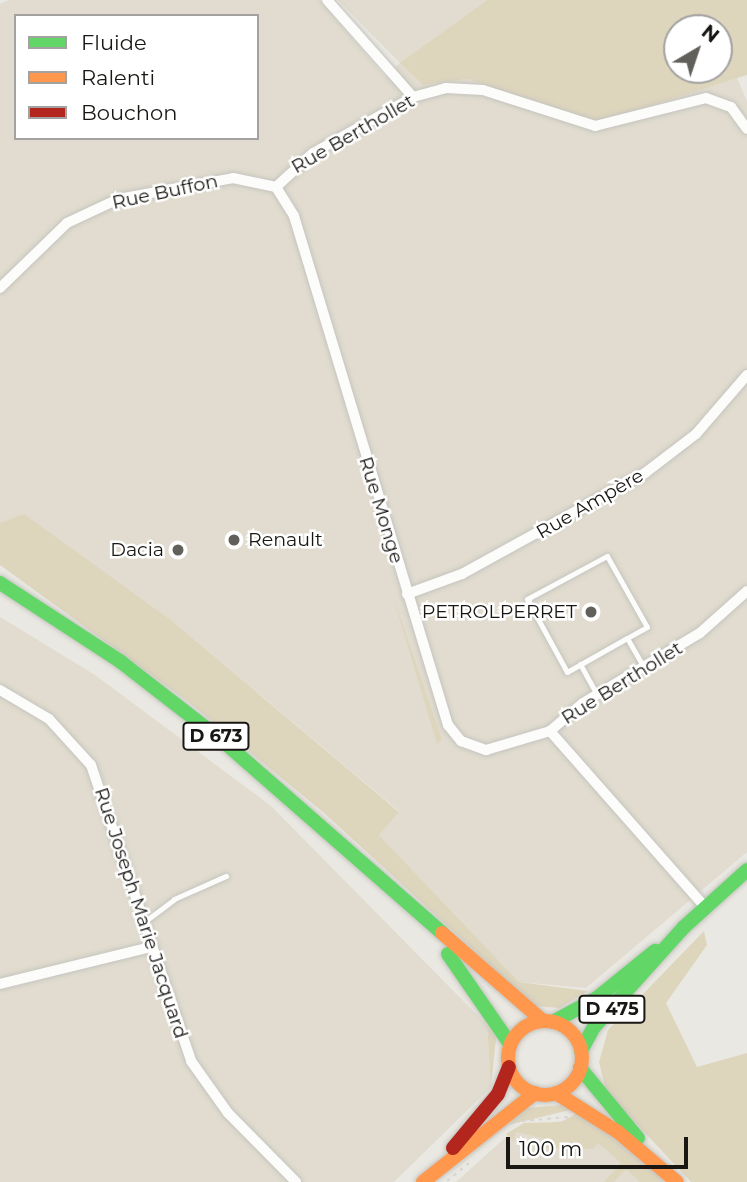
<!DOCTYPE html>
<meta charset="utf-8">
<style>
body{margin:0}
#map{position:relative;width:747px;height:1182px;overflow:hidden;background:#eae8e2;font-family:Montserrat,sans-serif}
div>[style]{position:absolute}
.built>*{inset:0;background:#e1dccf}
.green>*{inset:0;background:#ded5bd}
.path>*{height:2px;margin-top:-1px;transform-origin:0;background:repeating-linear-gradient(90deg,#d6d5d4 0 3.5px,transparent 0 8.5px)}
.roads{filter:drop-shadow(0 0 2px #c5c4bf) drop-shadow(0 0 2px #c5c4bf)}
.lane>*{height:5px;margin:-2.5px;padding:0 2.5px;transform-origin:2.5px;border-radius:2.5px;background:#fcfcfb}
.street>*{height:10px;margin:-5px;padding:0 5px;transform-origin:5px;border-radius:5px;background:#fcfcfb}
.fast>*{height:14px;margin:-7px;padding:0 7px;transform-origin:7px;border-radius:7px;background:#63d668}
.slow>*{height:14px;margin:-7px;padding:0 7px;transform-origin:7px;border-radius:7px;background:#ff974d}
.slow>.ring{margin:-7px;padding:0;box-sizing:content-box;background:none;border:14px solid #ff974d;border-radius:50%}
.jam>*{height:14px;margin:-7px;padding:0 7px;transform-origin:7px;border-radius:7px;background:#b3261e}
.dots>*{width:19px;height:19px;translate:-50% -50%;box-sizing:border-box;border:4px solid #fff;border-radius:50%}
span{translate:-50% -50%;white-space:nowrap;text-align:center;line-height:1.15;-webkit-text-stroke:5px #fff;paint-order:stroke}
.shield-label span{padding:2px 5px;background:#fff;border:2px solid;border-radius:5px;-webkit-text-stroke-width:0}
.shield-label{font-size:18px;color:#181713;font-weight:700}
.street-label{font-size:19px;color:#181713}
.poi-label{font-size:19px;color:#181713}
.left{translate:0 -50%;text-align:left}
.right{translate:-100% -50%;text-align:right}
.legend{position:absolute;left:14px;top:14px;width:245px;height:126px;box-sizing:border-box;background:#fff;border:2px solid #a3a2a1;margin:0;padding:9px 12px;list-style:none;font-size:21px;color:#181713}
.legend li{display:flex;align-items:center;gap:14px;height:35px}
.legend b{width:35px;border:2px solid #a3a2a1}
.north{position:absolute;left:663px;top:14px;width:70px;height:70px;box-sizing:border-box;background:#fff;border:2px solid #a3a2a1;border-radius:50%;rotate:39deg;font-size:19px;font-weight:700;line-height:28px;text-align:center;color:#181713}
.north::after{content:'';display:block;margin:auto;width:24px;height:32px;background:#62605b;clip-path:polygon(50% 0,100% 100%,50% 72%,0 100%)}
.scale{position:absolute;left:506px;top:1137px;width:182px;height:32px;box-sizing:border-box;border:4px solid #181713;border-top:0;padding-left:9px;font-size:21px;line-height:24px;white-space:nowrap;color:#181713;-webkit-text-stroke:5px #fff;paint-order:stroke}
</style>
<div id="map">
<div class="built">
<i style="clip-path:polygon(evenodd,9px 0,320px 0,385px 77px,400px 63px,338px 0,487px 0,401px 63px,423px 85px,468px 79px,559px 113px,607px 120px,737px 78px,747px 101px,747px 852px,586px 988px,519px 982px,379px 835px,399px 811px,171px 620px,24px 515px,0 523px,0 4px,9px 0,16px 16px,257px 16px,257px 138px,16px 138px,16px 16px)"></i>
<i style="clip-path:polygon(0 617px,95px 675px,271px 806px,487px 1025px,491px 1087px,394px 1182px,0 1182px)"></i>
<i style="clip-path:polygon(575px 1119px,649px 1182px,456px 1182px,516px 1128px)"></i>
</div>
<div class="green">
<i style="clip-path:polygon(evenodd,487px 0,747px 0,747px 75px,607px 120px,577px 119px,468px 79px,423px 85px,400px 63px,487px 0,677px 28px,719px 28px,719px 70px,677px 70px,677px 28px)"></i>
<i style="clip-path:polygon(24px 514px,171px 620px,399px 812px,379px 835px,519px 982px,588px 991px,559px 1008px,535px 1006px,323px 812px,190px 703px,0 565px,0 523px)"></i>
<i style="clip-path:polygon(392px 593px,442px 740px,437px 744px)"></i>
<i style="clip-path:polygon(704px 931px,707px 945px,666px 1003px,697px 1067px,747px 1053px,747px 1182px,691px 1182px,606px 1091px,599px 1062px,608px 1030px)"></i>
<i style="clip-path:polygon(487px 1025px,496px 1038px,491px 1087px)"></i>
<i style="clip-path:polygon(563px 1105px,574px 1109px,508px 1125px,443px 1179px,527px 1108px)"></i>
<i style="clip-path:polygon(581px 1111px,649px 1168px,665px 1182px,640px 1182px,626px 1169px,614px 1182px,604px 1182px,621px 1163px,598px 1143px,593px 1149px,540px 1148px,543px 1138px,516px 1132px,514px 1142px,506px 1134px,524px 1123px,561px 1122px)"></i>
</div>
<div class="path">
<i style="left:522px;top:1121px;width:46px;rotate:-5deg"></i>
<i style="left:447px;top:1181px;width:28px;rotate:-39deg"></i>
</div>
<div class="roads">
<div class="lane">
<i style="left:627px;top:638px;width:69px;rotate:150.5deg"></i>
<i style="left:567px;top:672px;width:83px;rotate:-118.7deg"></i>
<i style="left:527px;top:599px;width:91px;rotate:-28.3deg"></i>
<i style="left:607px;top:556px;width:81px;rotate:60.6deg"></i>
<i style="left:647px;top:627px;width:23px;rotate:151deg"></i>
<i style="left:627px;top:638px;width:34px;rotate:60deg"></i>
<i style="left:580px;top:664px;width:35px;rotate:61deg"></i>
<i style="left:144px;top:922px;width:38px;rotate:-37deg"></i>
<i style="left:174px;top:899px;width:57px;rotate:-23.9deg"></i>
</div>
<div class="street">
<i style="left:327px;top:0;width:130px;rotate:48.4deg"></i>
<i style="left:276px;top:187px;width:50px;rotate:-42.6deg"></i>
<i style="left:313px;top:153px;width:115px;rotate:-29.2deg"></i>
<i style="left:413px;top:97px;width:34px;rotate:-15deg"></i>
<i style="left:446px;top:88px;width:37px;rotate:3deg"></i>
<i style="left:483px;top:90px;width:118px;rotate:17.8deg"></i>
<i style="left:595px;top:126px;width:114px;rotate:-14.2deg"></i>
<i style="left:706px;top:98px;width:27px;rotate:20deg"></i>
<i style="left:731px;top:107px;width:27px;rotate:54deg"></i>
<i style="left:0;top:288px;width:93px;rotate:-44.1deg"></i>
<i style="left:67px;top:223px;width:56px;rotate:-25.2deg"></i>
<i style="left:118px;top:199px;width:117px;rotate:-10.3deg"></i>
<i style="left:233px;top:178px;width:44px;rotate:11.8deg"></i>
<i style="left:276px;top:187px;width:34px;rotate:58deg"></i>
<i style="left:294px;top:216px;width:532px;rotate:73.17deg"></i>
<i style="left:448px;top:725px;width:21px;rotate:51deg"></i>
<i style="left:461px;top:741px;width:27px;rotate:20deg"></i>
<i style="left:486px;top:750px;width:67px;rotate:-16.5deg"></i>
<i style="left:407px;top:594px;width:59px;rotate:-20deg"></i>
<i style="left:462px;top:574px;width:209px;rotate:-28.9deg"></i>
<i style="left:645px;top:473px;width:64px;rotate:-37.4deg"></i>
<i style="left:696px;top:434px;width:78px;rotate:-49.2deg"></i>
<i style="left:0;top:690px;width:57px;rotate:30.6deg"></i>
<i style="left:49px;top:719px;width:62px;rotate:47.6deg"></i>
<i style="left:91px;top:765px;width:312px;rotate:71.3deg"></i>
<i style="left:191px;top:1061px;width:64px;rotate:54.6deg"></i>
<i style="left:228px;top:1113px;width:97px;rotate:45.4deg"></i>
<i style="left:706px;top:908px;width:236px;rotate:-131.4deg"></i>
<i style="left:550px;top:731px;width:43px;rotate:-40.3deg"></i>
<i style="left:583px;top:703px;width:136px;rotate:-30.9deg"></i>
<i style="left:700px;top:633px;width:63px;rotate:-41.8deg"></i>
<i style="left:0;top:984px;width:155px;rotate:-13.8deg"></i>
</div>
<div class="fast">
<i style="left:0;top:583px;width:145px;rotate:33.1deg"></i>
<i style="left:121px;top:662px;width:130px;rotate:37.8deg"></i>
<i style="left:224px;top:742px;width:290px;rotate:41.2deg"></i>
<i style="left:448px;top:954px;width:109px;rotate:55.4deg"></i>
<i style="left:553px;top:1022px;width:50px;rotate:-28.6deg"></i>
<i style="left:597px;top:998px;width:75px;rotate:-39deg"></i>
<i style="left:581px;top:1051px;width:27px;rotate:-62deg"></i>
<i style="left:594px;top:1027px;width:135px;rotate:-48deg"></i>
<i style="left:684px;top:927px;width:85px;rotate:-42.1deg"></i>
<i style="left:580px;top:1068px;width:91px;rotate:50.4deg"></i>
</div>
<div class="slow">
<i style="left:442px;top:933px;width:134px;rotate:41.1deg"></i>
<i class="ring" style="left:508px;top:1021px;width:60px;height:60px"></i>
<i style="left:556px;top:1093px;width:73px;rotate:32.2deg"></i>
<i style="left:618px;top:1132px;width:77px;rotate:40.3deg"></i>
<i style="left:423px;top:1182px;width:143px;rotate:-38.5deg"></i>
</div>
<div class="jam">
<i style="left:453px;top:1148px;width:70px;rotate:-50.2deg"></i>
<i style="left:498px;top:1094px;width:29px;rotate:-68deg"></i>
</div>
</div>
<div class="dots">
<i style="left:234px;top:540px;background:#62605b"></i>
<i style="left:178px;top:550px;background:#62605b"></i>
<i style="left:591px;top:612px;background:#62605b"></i>
</div>
<div class="shield-label">
<span style="left:216px;top:736px">D 673</span>
<span style="left:612px;top:1009px">D 475</span>
</div>
<div class="street-label">
<span style="left:353px;top:134px;rotate:-30deg">Rue Berthollet</span>
<span style="left:165px;top:192px;rotate:-12deg">Rue Buffon</span>
<span style="left:590px;top:504px;rotate:-30deg">Rue Ampère</span>
<span style="left:381px;top:510px;rotate:73deg">Rue Monge</span>
<span style="left:622px;top:683px;rotate:-32deg">Rue Berthollet</span>
<span style="left:141px;top:913px;rotate:72deg">Rue Joseph Marie Jacquard</span>
</div>
<div class="poi-label">
<span class="left" style="left:248px;top:540px">Renault</span>
<span class="right" style="left:164px;top:550px">Dacia</span>
<span class="right" style="left:577px;top:612px">PETROLPERRET</span>
</div>
<ul class="legend">
<li><b style="height:9px;background:#63d668"></b>Fluide</li>
<li><b style="height:9px;background:#ff974d"></b>Ralenti</li>
<li><b style="height:9px;background:#b3261e"></b>Bouchon</li>
</ul>
<div class="north">N</div>
<div class="scale">100 m</div>
</div>
